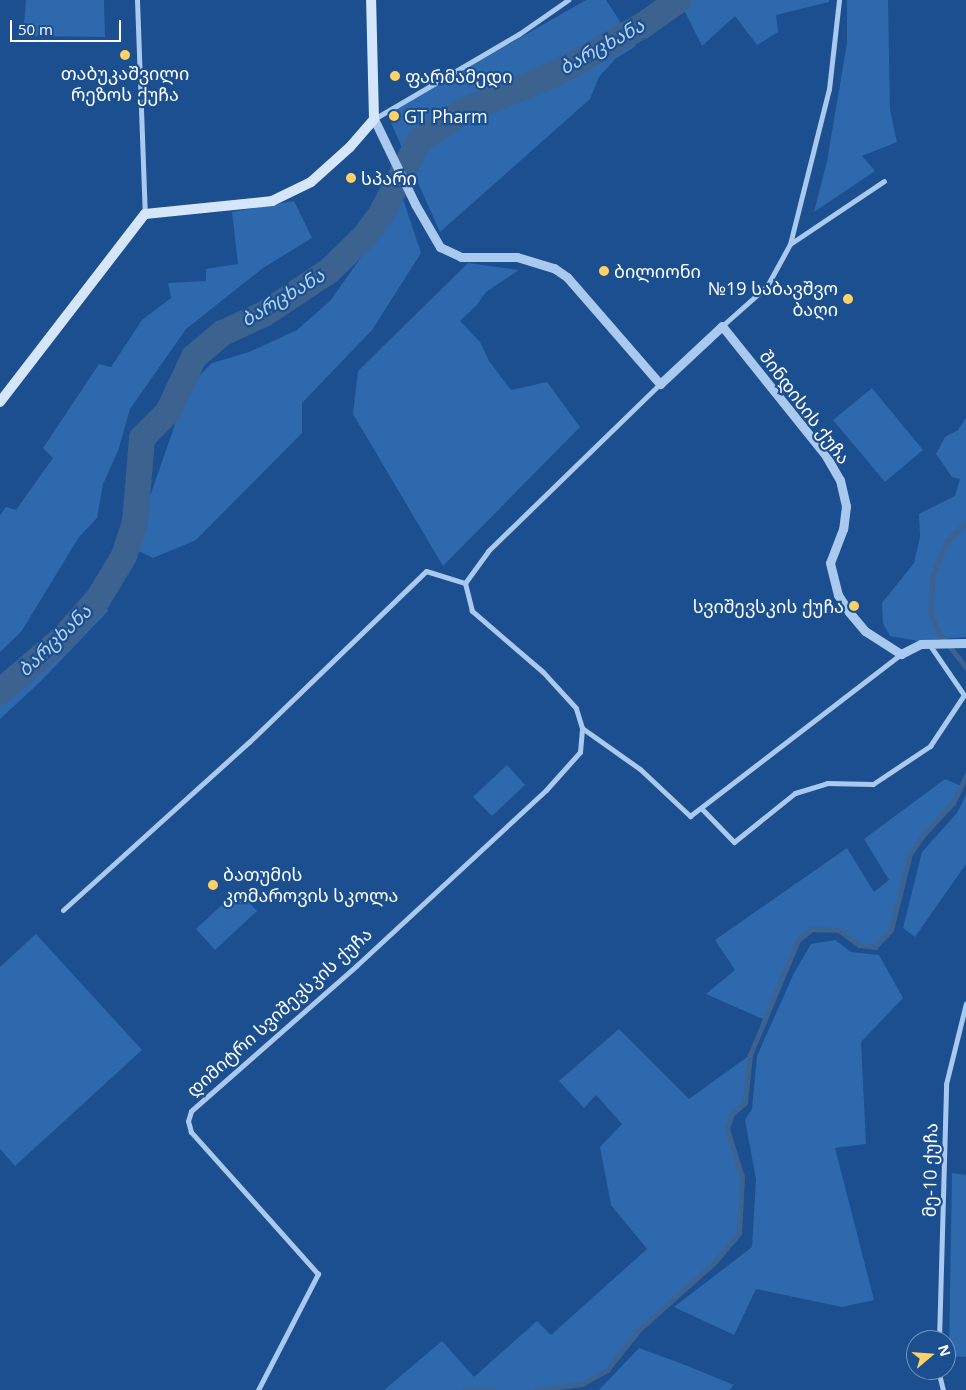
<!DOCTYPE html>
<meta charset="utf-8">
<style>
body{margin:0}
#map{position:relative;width:966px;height:1390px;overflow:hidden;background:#1b4f8f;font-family:"Open Sans","Noto Sans Georgian",sans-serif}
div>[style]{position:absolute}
.green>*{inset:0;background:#2e69ad}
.stream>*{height:4.5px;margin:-2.25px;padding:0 2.25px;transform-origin:2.25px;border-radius:2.25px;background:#3c6290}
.river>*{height:26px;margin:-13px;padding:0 13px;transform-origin:13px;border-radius:13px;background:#3c6290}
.minor>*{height:5px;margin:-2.5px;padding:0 2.5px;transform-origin:2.5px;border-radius:2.5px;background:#a9c9ee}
.tertiary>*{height:9px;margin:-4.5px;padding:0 4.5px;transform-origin:4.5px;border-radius:4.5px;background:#a9c9ee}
.secondary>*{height:10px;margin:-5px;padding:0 5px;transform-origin:5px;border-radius:5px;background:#d6e6fa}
.dots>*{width:14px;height:14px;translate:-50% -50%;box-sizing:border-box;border:2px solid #1b4f8f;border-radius:50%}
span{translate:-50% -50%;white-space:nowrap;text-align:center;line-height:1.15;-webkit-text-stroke:4.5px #1b4f8f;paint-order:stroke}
.poi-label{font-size:18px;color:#fff}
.left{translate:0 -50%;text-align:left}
.right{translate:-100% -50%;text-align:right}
.street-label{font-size:18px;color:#fff}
.water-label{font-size:19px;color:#b5d3f5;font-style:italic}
.north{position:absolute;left:906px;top:1330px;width:50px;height:50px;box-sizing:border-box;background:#1b4f8f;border:1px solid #7695bc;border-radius:50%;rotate:72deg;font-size:14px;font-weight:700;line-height:20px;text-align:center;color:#fff}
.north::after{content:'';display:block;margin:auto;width:18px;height:22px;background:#ffd166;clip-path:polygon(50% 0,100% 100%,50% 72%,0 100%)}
.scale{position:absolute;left:10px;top:20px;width:111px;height:22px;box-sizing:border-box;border:2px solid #fff;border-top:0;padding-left:6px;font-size:15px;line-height:18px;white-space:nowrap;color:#fff;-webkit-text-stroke:4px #1b4f8f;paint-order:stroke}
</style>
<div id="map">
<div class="green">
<i style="clip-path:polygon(26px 0,104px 0,105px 37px,23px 36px)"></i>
<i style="clip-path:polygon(586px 0,606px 0,636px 46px,615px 59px,599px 77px,590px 99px,440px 232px,387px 114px)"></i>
<i style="clip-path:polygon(679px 0,829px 0,829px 2px,776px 15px,778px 32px,757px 45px,735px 16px,702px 46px)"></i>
<i style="clip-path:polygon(847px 0,888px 0,890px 110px,897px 142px,862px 156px,875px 171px,814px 212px,827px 161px,847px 43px)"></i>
<i style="clip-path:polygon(400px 190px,421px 253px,372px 330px,302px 403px,302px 433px,196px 540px,153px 558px,132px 548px,188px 387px,212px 363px,249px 352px,297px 330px,330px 301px,360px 259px)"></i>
<i style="clip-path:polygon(294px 201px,312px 238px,263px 268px,186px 329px,130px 409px,118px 451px,103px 484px,97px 518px,79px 537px,21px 632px,0 652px,0 515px,6px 507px,16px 510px,53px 458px,43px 448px,99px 364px,111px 367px,142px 320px,171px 298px,168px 283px,206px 281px,206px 269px,238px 264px,232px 212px)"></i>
<i style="clip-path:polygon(468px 263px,519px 270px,486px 292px,476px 306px,460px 321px,480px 342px,489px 361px,511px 390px,547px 382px,580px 427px,443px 566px,353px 414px,358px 371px)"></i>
<i style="clip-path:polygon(872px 388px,923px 450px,885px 482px,833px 420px)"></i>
<i style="clip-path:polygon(966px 418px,966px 637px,918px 641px,890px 636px,883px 623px,882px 603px,914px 563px,920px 537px,919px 514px,955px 496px,960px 479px,952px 477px,936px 454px,945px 437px,958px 430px)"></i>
<i style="clip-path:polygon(104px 599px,108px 611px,40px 682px,0 719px,0 703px)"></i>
<i style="clip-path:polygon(507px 765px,525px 785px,492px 816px,473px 797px)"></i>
<i style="clip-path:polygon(945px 779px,961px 786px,953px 803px,924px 834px,911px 854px,891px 930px,875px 947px,859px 945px,838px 930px,812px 929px,798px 940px,765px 1020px,706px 994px,735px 970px,715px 940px,847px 848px,874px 892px,889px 880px,864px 839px)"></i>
<i style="clip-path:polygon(966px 795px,966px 864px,915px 937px,903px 928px,922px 852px,957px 813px)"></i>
<i style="clip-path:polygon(238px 890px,257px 911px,215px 950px,196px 929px)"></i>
<i style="clip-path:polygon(36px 934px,142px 1050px,15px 1166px,0 1149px,0 967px)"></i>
<i style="clip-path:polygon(835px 940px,851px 952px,879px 955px,903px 998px,861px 1042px,866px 1144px,835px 1148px,874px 1300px,842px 1307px,756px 1289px,734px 1335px,674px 1307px,752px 1247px,756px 1179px,745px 1120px,752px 1109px,757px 1056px,794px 973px,811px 944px)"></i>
<i style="clip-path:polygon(619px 1029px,689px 1099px,750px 1055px,745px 1103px,732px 1114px,727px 1129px,742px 1177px,739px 1233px,715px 1262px,640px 1329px,607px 1370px,582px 1384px,536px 1390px,384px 1390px,442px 1341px,474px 1377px,537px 1321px,551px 1335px,647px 1249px,611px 1205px,600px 1147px,622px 1124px,596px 1095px,584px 1108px,559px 1081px)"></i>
<i style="clip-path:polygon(952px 1173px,966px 1175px,966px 1357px,949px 1356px)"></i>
<i style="clip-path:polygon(639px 1348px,680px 1363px,734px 1385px,729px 1390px,599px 1390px)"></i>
</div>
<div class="stream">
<i style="left:966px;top:523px;width:27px;rotate:135deg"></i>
<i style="left:947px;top:542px;width:36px;rotate:113deg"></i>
<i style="left:933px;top:575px;width:38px;rotate:93deg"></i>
<i style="left:931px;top:613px;width:22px;rotate:68deg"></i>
<i style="left:939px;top:633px;width:43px;rotate:51.5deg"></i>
<i style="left:464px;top:1390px;width:30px"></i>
<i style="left:536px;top:1390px;width:46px;rotate:-7.4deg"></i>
<i style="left:582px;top:1384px;width:29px;rotate:-29deg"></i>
<i style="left:607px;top:1370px;width:53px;rotate:-51.2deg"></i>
<i style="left:640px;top:1329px;width:101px;rotate:-41.8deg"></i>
<i style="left:715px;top:1262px;width:38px;rotate:-50deg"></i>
<i style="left:739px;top:1233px;width:56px;rotate:-86.9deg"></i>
<i style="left:742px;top:1177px;width:50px;rotate:-107.4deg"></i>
<i style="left:727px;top:1129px;width:16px;rotate:-72deg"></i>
<i style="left:732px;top:1114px;width:17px;rotate:-40deg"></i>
<i style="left:745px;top:1103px;width:48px;rotate:-84.1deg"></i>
<i style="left:750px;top:1055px;width:125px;rotate:-67.3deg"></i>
<i style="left:798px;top:940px;width:18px;rotate:-38deg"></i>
<i style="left:812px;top:929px;width:27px;rotate:2deg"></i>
<i style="left:839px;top:930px;width:25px;rotate:37deg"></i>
<i style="left:859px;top:945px;width:16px;rotate:7deg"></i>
<i style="left:875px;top:947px;width:23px;rotate:-47deg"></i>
<i style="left:891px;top:930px;width:78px;rotate:-76deg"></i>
<i style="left:910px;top:854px;width:24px;rotate:-55deg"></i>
<i style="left:924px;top:834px;width:42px;rotate:-46.9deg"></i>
<i style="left:953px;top:803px;width:30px;rotate:-64deg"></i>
</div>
<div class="river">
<i style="left:0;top:692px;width:86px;rotate:-40.7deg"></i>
<i style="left:65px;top:636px;width:50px;rotate:-48.3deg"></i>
<i style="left:98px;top:599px;width:50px;rotate:-58.8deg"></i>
<i style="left:124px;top:556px;width:36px;rotate:-72deg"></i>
<i style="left:135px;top:522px;width:84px;rotate:-85.2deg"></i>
<i style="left:142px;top:438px;width:37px;rotate:-45deg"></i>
<i style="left:168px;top:412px;width:61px;rotate:-64.7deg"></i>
<i style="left:194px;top:357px;width:38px;rotate:-40deg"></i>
<i style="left:223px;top:333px;width:45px;rotate:-24.9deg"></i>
<i style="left:264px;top:314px;width:78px;rotate:-33.5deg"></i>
<i style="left:329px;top:271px;width:50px;rotate:-44.2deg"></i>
<i style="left:365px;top:236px;width:27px;rotate:-54deg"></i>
<i style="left:381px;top:214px;width:82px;rotate:-62.5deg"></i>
<i style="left:419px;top:141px;width:52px;rotate:-34deg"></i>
<i style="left:462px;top:112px;width:100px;rotate:-22.2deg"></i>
<i style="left:555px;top:74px;width:99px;rotate:-28.9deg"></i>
<i style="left:642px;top:26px;width:45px;rotate:-35.1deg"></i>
</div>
<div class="minor">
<i style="left:137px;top:0;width:214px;rotate:87.9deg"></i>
<i style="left:374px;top:119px;width:168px;rotate:-30.4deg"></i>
<i style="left:519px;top:34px;width:60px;rotate:-34.8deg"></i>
<i style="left:790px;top:244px;width:113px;rotate:-33.8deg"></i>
<i style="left:722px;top:326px;width:60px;rotate:-41.6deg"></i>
<i style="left:767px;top:286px;width:48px;rotate:-61.3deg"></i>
<i style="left:790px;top:244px;width:160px;rotate:-75.9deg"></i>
<i style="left:829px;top:89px;width:90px;rotate:-83.6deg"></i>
<i style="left:582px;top:728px;width:71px;rotate:35.3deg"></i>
<i style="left:640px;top:769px;width:69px;rotate:43.2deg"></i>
<i style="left:690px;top:816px;width:266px;rotate:-37.5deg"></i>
<i style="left:702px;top:809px;width:46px;rotate:45.9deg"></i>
<i style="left:734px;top:842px;width:78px;rotate:-38.8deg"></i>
<i style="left:795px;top:793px;width:34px;rotate:-17deg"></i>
<i style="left:827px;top:783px;width:46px;rotate:1.2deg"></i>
<i style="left:873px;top:784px;width:69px;rotate:-33.7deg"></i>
<i style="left:930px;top:746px;width:61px;rotate:-56.3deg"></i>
<i style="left:964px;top:695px;width:62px;rotate:-124.5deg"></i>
<i style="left:63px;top:910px;width:251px;rotate:-42.1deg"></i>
<i style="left:249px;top:742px;width:246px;rotate:-44deg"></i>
<i style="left:426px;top:571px;width:41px;rotate:17.1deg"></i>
<i style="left:939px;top:1340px;width:256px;rotate:-88.4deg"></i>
<i style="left:946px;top:1084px;width:83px;rotate:-76.1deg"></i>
<i style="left:938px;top:1370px;width:21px;rotate:76deg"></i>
<i style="left:258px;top:1390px;width:131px;rotate:-62.7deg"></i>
<i style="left:318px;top:1274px;width:191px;rotate:-131.8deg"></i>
<i style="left:191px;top:1132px;width:11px;rotate:-105deg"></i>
<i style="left:188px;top:1121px;width:10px;rotate:-73deg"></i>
<i style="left:191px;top:1111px;width:220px;rotate:-41.3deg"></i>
<i style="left:356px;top:966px;width:259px;rotate:-42.8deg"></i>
<i style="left:546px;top:790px;width:51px;rotate:-48.2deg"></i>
<i style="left:580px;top:752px;width:24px;rotate:-85deg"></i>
<i style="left:582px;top:728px;width:21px;rotate:-107deg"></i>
<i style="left:576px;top:708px;width:49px;rotate:-132.5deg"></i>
<i style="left:543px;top:672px;width:94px;rotate:-139.3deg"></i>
<i style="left:472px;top:611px;width:29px;rotate:-104deg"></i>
<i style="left:465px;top:583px;width:39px;rotate:-54deg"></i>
<i style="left:488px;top:551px;width:240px;rotate:-44.2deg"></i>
</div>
<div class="tertiary">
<i style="left:374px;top:119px;width:94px;rotate:64.2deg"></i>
<i style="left:415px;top:204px;width:50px;rotate:59.8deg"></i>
<i style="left:440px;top:247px;width:23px;rotate:25deg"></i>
<i style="left:461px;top:257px;width:56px"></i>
<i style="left:517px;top:257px;width:39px;rotate:17deg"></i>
<i style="left:554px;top:268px;width:16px;rotate:35deg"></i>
<i style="left:567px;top:277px;width:142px;rotate:49deg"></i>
<i style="left:660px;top:384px;width:85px;rotate:-43.1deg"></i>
<i style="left:722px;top:326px;width:166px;rotate:51.3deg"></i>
<i style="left:826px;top:456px;width:28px;rotate:60deg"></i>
<i style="left:840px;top:480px;width:27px;rotate:77deg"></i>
<i style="left:846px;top:506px;width:23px;rotate:97deg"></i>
<i style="left:843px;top:529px;width:36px;rotate:111deg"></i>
<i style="left:830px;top:563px;width:33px;rotate:76deg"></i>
<i style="left:838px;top:595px;width:20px;rotate:57deg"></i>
<i style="left:849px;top:612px;width:25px;rotate:50deg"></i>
<i style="left:865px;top:631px;width:43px;rotate:32.6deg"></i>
<i style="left:901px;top:654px;width:22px;rotate:-27deg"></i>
<i style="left:921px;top:644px;width:45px;rotate:-1.3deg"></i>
</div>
<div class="secondary">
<i style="left:0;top:402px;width:237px;rotate:-52.4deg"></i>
<i style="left:145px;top:214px;width:128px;rotate:-5.8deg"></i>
<i style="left:272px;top:201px;width:43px;rotate:-26deg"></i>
<i style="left:311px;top:182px;width:52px;rotate:-41.9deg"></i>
<i style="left:350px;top:147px;width:37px;rotate:-49deg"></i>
<i style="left:374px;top:119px;width:119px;rotate:-91.4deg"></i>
</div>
<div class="dots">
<i style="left:125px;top:55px;background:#ffd166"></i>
<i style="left:395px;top:76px;background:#ffd166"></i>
<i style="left:394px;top:116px;background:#ffd166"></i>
<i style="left:351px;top:178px;background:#ffd166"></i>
<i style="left:604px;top:271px;background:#ffd166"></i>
<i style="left:848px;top:299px;background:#ffd166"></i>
<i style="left:854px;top:606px;background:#ffd166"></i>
<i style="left:213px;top:885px;background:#ffd166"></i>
</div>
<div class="poi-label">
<span style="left:125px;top:84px">თაბუკაშვილი<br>რეზოს ქუჩა</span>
<span class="left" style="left:405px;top:76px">ფარმამედი</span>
<span class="left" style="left:404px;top:116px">GT Pharm</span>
<span class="left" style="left:361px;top:178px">სპარი</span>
<span class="left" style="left:614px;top:271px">ბილიონი</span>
<span class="right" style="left:838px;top:299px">№19 საბავშვო<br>ბაღი</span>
<span class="right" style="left:844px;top:606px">სვიშევსკის ქუჩა</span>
<span class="left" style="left:223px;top:885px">ბათუმის<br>კომაროვის სკოლა</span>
</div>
<div class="street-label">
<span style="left:805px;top:407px;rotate:53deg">შინდისის ქუჩა</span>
<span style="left:279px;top:1012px;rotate:-42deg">დიმიტრი სვიშევსკის ქუჩა</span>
<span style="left:930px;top:1170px;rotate:-89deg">მე-10 ქუჩა</span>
</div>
<div class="water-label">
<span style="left:602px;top:47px;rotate:-29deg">ბარცხანა</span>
<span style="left:283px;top:298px;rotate:-31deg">ბარცხანა</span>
<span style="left:55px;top:641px;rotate:-44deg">ბარცხანა</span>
</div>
<div class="north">N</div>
<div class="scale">50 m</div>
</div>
